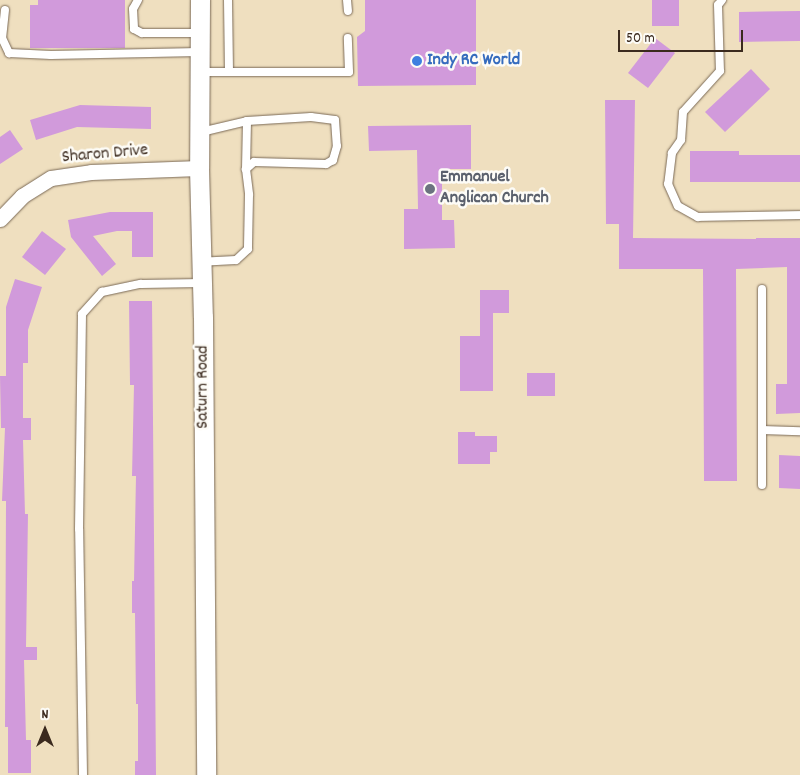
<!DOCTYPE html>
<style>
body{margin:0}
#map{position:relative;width:800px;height:775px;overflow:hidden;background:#efdfbf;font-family:Dekko,sans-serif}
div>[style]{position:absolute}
.building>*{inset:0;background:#d19adb}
.roads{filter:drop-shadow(0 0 1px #7a6956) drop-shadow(0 0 1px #7a6956)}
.service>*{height:8px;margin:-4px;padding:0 4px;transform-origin:4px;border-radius:4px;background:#fff}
.minor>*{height:15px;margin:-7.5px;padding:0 7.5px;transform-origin:7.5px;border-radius:7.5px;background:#fff}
.tertiary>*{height:19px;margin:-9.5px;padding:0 9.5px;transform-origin:9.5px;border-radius:9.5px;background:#fff}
.dots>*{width:14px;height:14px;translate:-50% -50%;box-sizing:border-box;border:2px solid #fdfcf7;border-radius:50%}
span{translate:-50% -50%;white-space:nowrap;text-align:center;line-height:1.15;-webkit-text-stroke:5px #fdfcf7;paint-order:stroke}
.shop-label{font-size:18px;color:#366cbe;font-weight:700}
.left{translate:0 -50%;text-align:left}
.street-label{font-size:18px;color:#3b2a1e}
.worship-label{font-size:18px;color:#5b616d;font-weight:700}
.north{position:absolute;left:20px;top:705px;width:50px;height:50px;-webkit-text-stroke:4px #fdfcf7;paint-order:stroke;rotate:0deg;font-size:14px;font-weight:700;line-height:20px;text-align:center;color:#3b2a1e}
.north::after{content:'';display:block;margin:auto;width:18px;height:22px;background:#3b2a1e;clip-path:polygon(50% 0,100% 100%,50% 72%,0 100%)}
.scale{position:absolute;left:618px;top:30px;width:125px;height:22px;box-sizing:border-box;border:2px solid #3b2a1e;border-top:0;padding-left:6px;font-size:15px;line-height:18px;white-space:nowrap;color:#3b2a1e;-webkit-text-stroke:4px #fdfcf7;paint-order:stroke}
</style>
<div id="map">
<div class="building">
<i style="clip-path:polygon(38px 0,125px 0,125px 48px,30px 48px,30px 5px,38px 5px)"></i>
<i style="clip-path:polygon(365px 0,476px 0,476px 85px,358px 86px,357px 37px,365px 31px)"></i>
<i style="clip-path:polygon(652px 0,679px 0,679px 26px,652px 26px)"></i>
<i style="clip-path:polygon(800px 11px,800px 41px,739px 42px,739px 12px)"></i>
<i style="clip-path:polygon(655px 38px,675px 53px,648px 88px,628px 73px)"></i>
<i style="clip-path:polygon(751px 69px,770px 89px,725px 132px,705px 112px)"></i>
<i style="clip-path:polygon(605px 100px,635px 100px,633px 238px,756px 239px,756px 238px,800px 238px,800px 413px,776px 414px,776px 384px,787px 384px,787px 267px,736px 269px,737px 481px,704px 481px,703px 269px,619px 269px,619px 224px,606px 224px)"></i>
<i style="clip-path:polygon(80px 105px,151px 107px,151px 129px,77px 127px,36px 140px,30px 120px)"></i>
<i style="clip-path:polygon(471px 125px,471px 169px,442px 169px,442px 220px,454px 220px,455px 248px,404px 249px,404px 209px,418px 209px,417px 150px,369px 151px,368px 126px)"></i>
<i style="clip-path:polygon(10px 130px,23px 149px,0 164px,0 137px)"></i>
<i style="clip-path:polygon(690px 151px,739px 151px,739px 155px,800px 155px,800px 182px,690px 182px)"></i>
<i style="clip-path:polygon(110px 212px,153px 212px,153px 257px,132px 257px,132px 231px,117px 231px,93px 236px,116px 264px,102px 276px,71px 237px,68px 220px)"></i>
<i style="clip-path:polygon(42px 231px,66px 249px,45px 275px,22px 257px)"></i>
<i style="clip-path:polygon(15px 279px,42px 287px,28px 330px,28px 363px,23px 363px,23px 418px,31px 418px,31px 440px,23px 440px,25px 514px,28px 514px,26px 647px,37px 647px,37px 660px,24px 660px,26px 740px,31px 740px,31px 773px,8px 773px,8px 727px,5px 727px,6px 501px,2px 501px,5px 428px,1px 428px,0 376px,6px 376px,6px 307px)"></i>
<i style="clip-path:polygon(480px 290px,509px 290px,509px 313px,493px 313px,493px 391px,460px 391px,460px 336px,480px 336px)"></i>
<i style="clip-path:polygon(129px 301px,152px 301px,156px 775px,135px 775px,135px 761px,138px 761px,138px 704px,136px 704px,135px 613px,132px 613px,132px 581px,134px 581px,136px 476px,132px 476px,134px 385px,130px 385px)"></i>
<i style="clip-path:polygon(527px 373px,555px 373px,555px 396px,527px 396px)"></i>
<i style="clip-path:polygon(458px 432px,475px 432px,475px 436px,497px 436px,497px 452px,490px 452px,490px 464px,458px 464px)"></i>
<i style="clip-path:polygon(779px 455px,800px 456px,800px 489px,779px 488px)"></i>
</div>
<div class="roads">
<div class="service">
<i style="left:138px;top:0;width:10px;rotate:119deg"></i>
<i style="left:133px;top:9px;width:20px;rotate:87deg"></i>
<i style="left:134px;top:29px;width:9px;rotate:27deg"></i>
<i style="left:142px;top:33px;width:57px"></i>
<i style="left:228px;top:0;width:71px;rotate:89.2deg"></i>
<i style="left:347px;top:0;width:11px;rotate:85deg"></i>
<i style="left:722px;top:0;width:6px;rotate:129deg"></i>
<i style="left:718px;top:5px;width:66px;rotate:88.3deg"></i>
<i style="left:720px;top:71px;width:55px;rotate:132.1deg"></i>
<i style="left:683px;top:112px;width:28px;rotate:94deg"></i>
<i style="left:681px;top:140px;width:16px;rotate:125deg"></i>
<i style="left:672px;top:153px;width:31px;rotate:97deg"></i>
<i style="left:668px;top:184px;width:24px;rotate:66deg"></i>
<i style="left:678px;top:206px;width:23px;rotate:29deg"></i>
<i style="left:698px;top:217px;width:102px;rotate:-1.1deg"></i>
<i style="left:5px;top:10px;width:28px;rotate:96deg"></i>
<i style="left:2px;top:38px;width:17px;rotate:65deg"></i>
<i style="left:9px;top:53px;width:42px;rotate:2.7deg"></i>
<i style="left:51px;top:55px;width:148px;rotate:-1.2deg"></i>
<i style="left:200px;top:72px;width:149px"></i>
<i style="left:349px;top:72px;width:34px;rotate:-92deg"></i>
<i style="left:201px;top:132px;width:47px;rotate:-13.4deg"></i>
<i style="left:247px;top:121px;width:64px;rotate:-3.6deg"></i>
<i style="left:311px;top:117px;width:24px;rotate:7deg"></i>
<i style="left:335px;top:120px;width:26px;rotate:86deg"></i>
<i style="left:337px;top:146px;width:15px;rotate:106deg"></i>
<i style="left:333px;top:160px;width:8px;rotate:150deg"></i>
<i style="left:326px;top:164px;width:72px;rotate:-178.4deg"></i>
<i style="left:254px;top:162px;width:11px;rotate:139deg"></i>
<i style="left:246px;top:169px;width:26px;rotate:83deg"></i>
<i style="left:249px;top:195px;width:54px;rotate:91.1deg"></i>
<i style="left:248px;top:249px;width:16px;rotate:137deg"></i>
<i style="left:236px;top:260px;width:34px;rotate:177deg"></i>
<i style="left:246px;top:169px;width:48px;rotate:-88.8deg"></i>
<i style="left:762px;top:289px;width:141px;rotate:90deg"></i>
<i style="left:762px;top:430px;width:38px;rotate:2deg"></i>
<i style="left:762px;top:485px;width:55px;rotate:-90deg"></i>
<i style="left:83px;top:775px;width:246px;rotate:-90.9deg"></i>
<i style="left:79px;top:529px;width:215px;rotate:-89.2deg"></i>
<i style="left:82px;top:314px;width:30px;rotate:-48deg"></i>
<i style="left:102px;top:292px;width:40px;rotate:-12deg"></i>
<i style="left:141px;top:284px;width:61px;rotate:-0.9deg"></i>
</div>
<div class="minor">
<i style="left:0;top:219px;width:32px;rotate:-46deg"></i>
<i style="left:22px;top:196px;width:34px;rotate:-32deg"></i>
<i style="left:51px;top:178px;width:40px;rotate:-8.5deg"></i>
<i style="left:91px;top:172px;width:108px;rotate:-2.1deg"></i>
</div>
<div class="tertiary">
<i style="left:200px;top:0;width:168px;rotate:90.3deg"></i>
<i style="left:199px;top:168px;width:149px;rotate:88.5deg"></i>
<i style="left:203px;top:317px;width:458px;rotate:89.6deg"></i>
</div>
</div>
<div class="dots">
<i style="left:417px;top:61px;background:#3f7fe0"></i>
<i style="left:430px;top:189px;background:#6b7280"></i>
</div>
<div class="shop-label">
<span class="left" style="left:427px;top:61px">Indy RC World</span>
</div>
<div class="street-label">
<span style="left:105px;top:155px;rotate:-5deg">Sharon Drive</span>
<span style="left:204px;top:387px;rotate:-90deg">Saturn Road</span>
</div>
<div class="worship-label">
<span class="left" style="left:440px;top:189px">Emmanuel<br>Anglican Church</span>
</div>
<div class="north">N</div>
<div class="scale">50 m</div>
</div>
